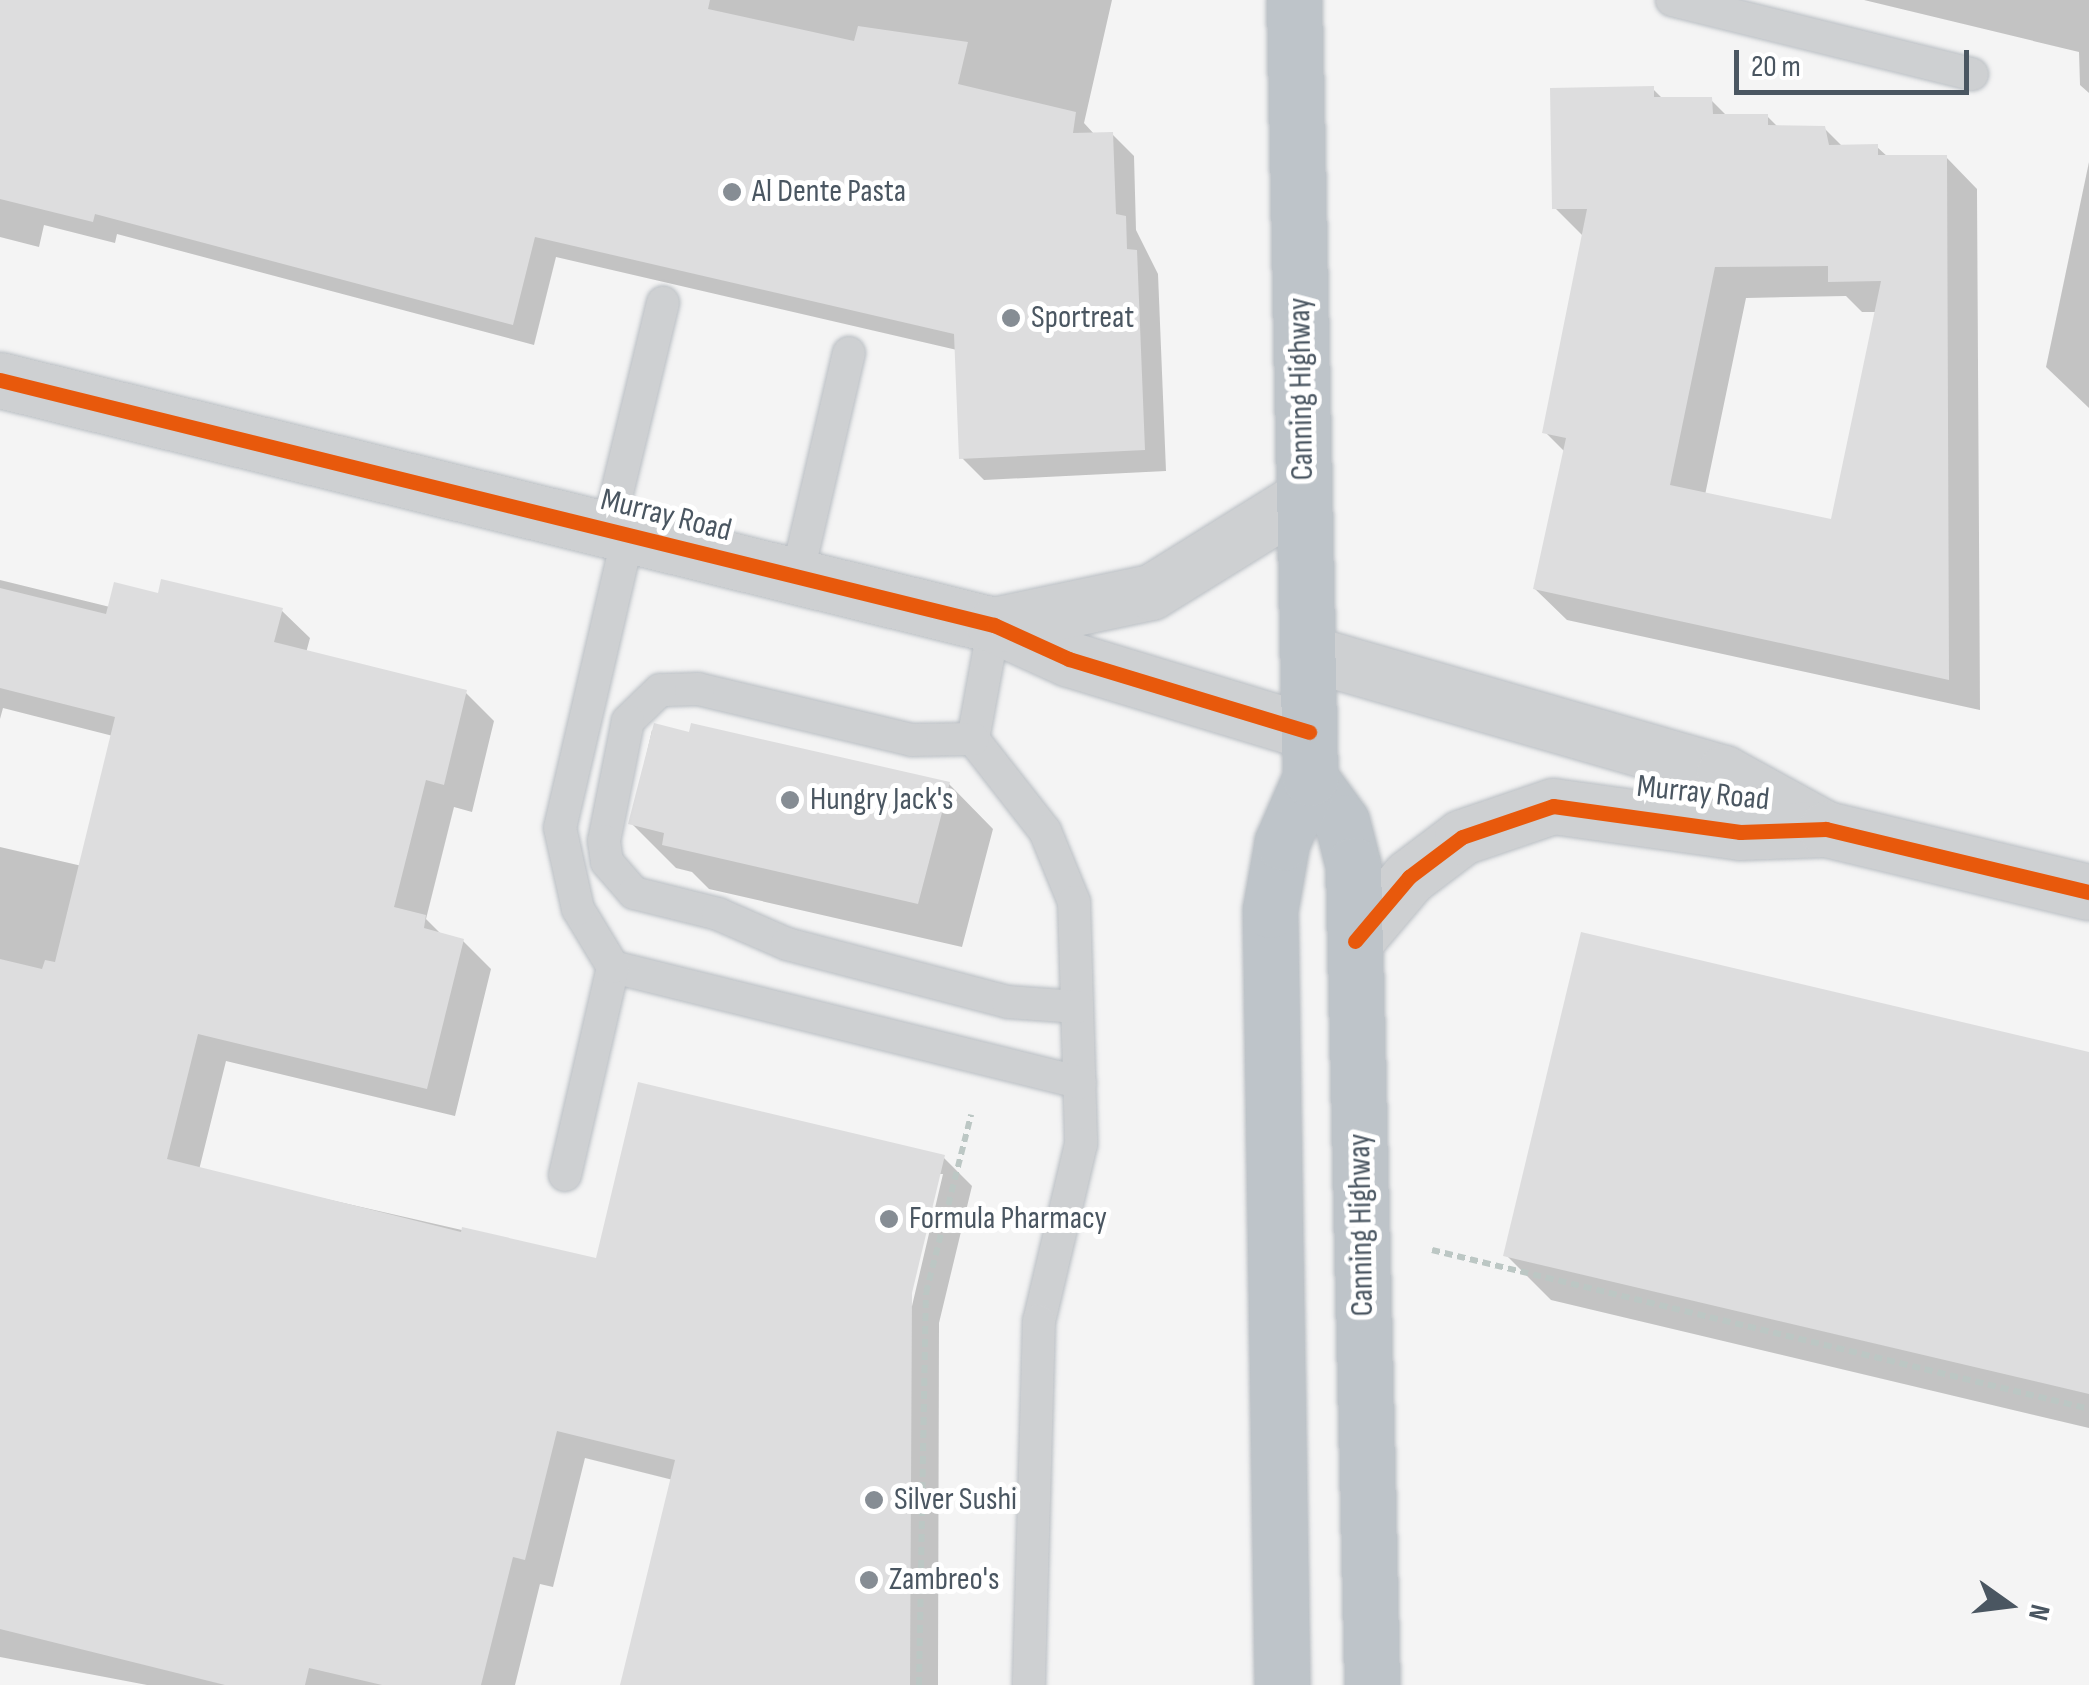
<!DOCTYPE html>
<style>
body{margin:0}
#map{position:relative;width:2089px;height:1685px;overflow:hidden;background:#f4f4f4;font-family:"Sofia Sans Condensed",sans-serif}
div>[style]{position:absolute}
.shadow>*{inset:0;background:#0003}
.building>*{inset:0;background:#ddddde}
.path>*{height:6px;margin-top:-3px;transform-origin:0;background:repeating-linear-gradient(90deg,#bcc7c4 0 8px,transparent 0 13px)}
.roads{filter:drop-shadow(0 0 2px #b9bec3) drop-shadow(0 0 2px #b9bec3)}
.lane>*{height:32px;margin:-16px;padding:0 16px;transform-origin:16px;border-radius:16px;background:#ced0d2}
.street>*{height:55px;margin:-27.5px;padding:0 27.5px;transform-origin:27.5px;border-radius:27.5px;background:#ced0d2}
.highway>*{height:55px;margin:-27.5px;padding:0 27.5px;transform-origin:27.5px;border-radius:27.5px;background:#bec4c9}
.cycleway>*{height:15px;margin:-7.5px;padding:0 7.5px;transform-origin:7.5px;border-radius:7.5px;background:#e8590c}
.dots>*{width:28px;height:28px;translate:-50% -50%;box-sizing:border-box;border:5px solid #fff;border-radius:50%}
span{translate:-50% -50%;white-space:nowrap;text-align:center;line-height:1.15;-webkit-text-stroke:10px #fff;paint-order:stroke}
.poi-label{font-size:32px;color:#4a5661}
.left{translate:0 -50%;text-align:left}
.street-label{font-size:32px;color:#4a5661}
.north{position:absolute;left:1959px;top:1555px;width:100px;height:100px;-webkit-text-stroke:8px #fff;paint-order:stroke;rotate:104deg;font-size:28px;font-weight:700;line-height:40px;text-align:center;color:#4a5661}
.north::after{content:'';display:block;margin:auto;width:35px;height:45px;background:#4a5661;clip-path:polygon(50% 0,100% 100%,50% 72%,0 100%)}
.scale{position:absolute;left:1734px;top:50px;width:235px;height:45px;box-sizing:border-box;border:5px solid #4a5661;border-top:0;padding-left:12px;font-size:30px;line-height:35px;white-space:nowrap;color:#4a5661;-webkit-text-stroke:8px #fff;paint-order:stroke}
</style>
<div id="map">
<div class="shadow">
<i style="clip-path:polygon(0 0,1112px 0,1084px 123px,1095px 135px,1112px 134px,1134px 156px,1136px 230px,1158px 274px,1166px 471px,984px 480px,962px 458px,957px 350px,556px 257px,534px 345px,117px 234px,115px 243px,44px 225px,39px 247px,0 237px)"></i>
<i style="clip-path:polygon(1864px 0,2089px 0,2089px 93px,2080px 85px,2079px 52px)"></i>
<i style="clip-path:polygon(evenodd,1653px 89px,1664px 100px,1711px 100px,1727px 116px,1767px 116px,1779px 128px,1824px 128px,1843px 147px,1877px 147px,1888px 157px,1946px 157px,1977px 189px,1980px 710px,1567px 620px,1535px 589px,1565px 452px,1545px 432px,1584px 237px,1555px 208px,1653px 89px,1846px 296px,1862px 312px,1877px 312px,1833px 522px,1705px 495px,1746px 298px,1846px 296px)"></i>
<i style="clip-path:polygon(2089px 162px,2089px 408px,2046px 367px)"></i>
<i style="clip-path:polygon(evenodd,0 580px,110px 607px,160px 596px,281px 610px,310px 638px,306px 653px,466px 693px,494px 721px,472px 812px,454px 807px,426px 919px,443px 936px,463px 941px,491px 969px,455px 1116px,226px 1061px,199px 1170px,598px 1261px,944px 1158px,972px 1186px,939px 1323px,938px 1685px,627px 1685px,673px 1480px,585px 1458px,553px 1587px,540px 1584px,515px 1685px,147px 1685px,0 1657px,0 847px,82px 866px,113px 736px,3px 708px,0 719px,0 580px,938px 1174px,943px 1174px,912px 1306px,907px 1305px,938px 1174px)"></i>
<i style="clip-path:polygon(652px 730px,949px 784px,993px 829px,962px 947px,709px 889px,692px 872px,676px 868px,631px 823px)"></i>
<i style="clip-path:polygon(2089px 1055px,2089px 1428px,1551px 1300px,1506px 1255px)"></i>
</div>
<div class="building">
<i style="clip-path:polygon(0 0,710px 0,708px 9px,854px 41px,858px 26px,968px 42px,958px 84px,1076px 112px,1073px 133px,1113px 132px,1116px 214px,1126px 216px,1127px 249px,1137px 250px,1145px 450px,959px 459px,954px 334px,535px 237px,513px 325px,95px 214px,93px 222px,0 199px)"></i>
<i style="clip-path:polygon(evenodd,1654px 86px,1654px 97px,1712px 97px,1713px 114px,1768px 114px,1768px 125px,1825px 126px,1829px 145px,1878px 144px,1878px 155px,1947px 155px,1949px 680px,1533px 589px,1566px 438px,1542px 433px,1587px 209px,1552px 209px,1550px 88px,1654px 86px,1828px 266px,1828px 282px,1881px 281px,1831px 519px,1670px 485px,1715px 267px,1828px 266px)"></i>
<i style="clip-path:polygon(161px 579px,283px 608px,274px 642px,467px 690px,444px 785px,426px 780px,394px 907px,426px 915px,424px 928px,464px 939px,427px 1089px,198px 1034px,167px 1159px,461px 1232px,462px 1227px,596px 1258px,638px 1082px,945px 1155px,912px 1293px,910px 1685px,620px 1685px,675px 1460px,557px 1431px,525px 1560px,513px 1557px,481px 1685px,382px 1685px,309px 1668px,305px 1685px,225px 1685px,0 1629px,0 959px,42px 969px,45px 960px,55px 962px,115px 717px,0 688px,0 588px,106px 614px,114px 582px,158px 593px)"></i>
<i style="clip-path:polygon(654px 723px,689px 732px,691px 723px,950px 782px,918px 904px,662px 845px,664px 833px,628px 824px)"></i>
<i style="clip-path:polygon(1581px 932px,2089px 1052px,2089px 1394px,1503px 1256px)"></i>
</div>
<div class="path">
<i style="left:1432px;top:1250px;width:676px;rotate:13.6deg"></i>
<i style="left:919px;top:1685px;width:392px;rotate:-89deg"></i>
<i style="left:926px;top:1293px;width:184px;rotate:-75.8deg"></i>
</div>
<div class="roads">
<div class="lane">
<i style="left:1672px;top:0;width:309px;rotate:13.9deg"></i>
<i style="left:608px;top:530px;width:234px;rotate:-76.4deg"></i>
<i style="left:797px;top:576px;width:229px;rotate:-76.9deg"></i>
<i style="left:994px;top:625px;width:116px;rotate:100.4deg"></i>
<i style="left:973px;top:739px;width:117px;rotate:52deg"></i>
<i style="left:1045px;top:831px;width:77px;rotate:67.8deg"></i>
<i style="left:1074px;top:902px;width:242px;rotate:88.3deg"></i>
<i style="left:1081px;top:1144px;width:182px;rotate:103.3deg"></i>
<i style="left:1039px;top:1321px;width:364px;rotate:91.6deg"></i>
<i style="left:973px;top:739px;width:61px;rotate:179.1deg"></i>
<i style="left:912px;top:740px;width:220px;rotate:-166.6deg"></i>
<i style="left:698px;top:689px;width:38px;rotate:178deg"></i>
<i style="left:660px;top:690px;width:45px;rotate:135.9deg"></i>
<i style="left:628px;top:721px;width:122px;rotate:101.3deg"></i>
<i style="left:604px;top:841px;width:21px;rotate:82deg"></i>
<i style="left:607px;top:862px;width:41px;rotate:48.9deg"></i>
<i style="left:634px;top:893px;width:87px;rotate:14deg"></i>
<i style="left:718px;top:914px;width:75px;rotate:23.5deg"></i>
<i style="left:787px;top:944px;width:228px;rotate:14.7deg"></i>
<i style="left:1008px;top:1002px;width:69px;rotate:4.1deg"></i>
<i style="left:613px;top:967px;width:481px;rotate:13.9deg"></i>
<i style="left:565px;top:1175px;width:213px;rotate:-77deg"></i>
<i style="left:613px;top:967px;width:68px;rotate:-121.1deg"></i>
<i style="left:578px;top:909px;width:83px;rotate:-102.5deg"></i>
<i style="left:560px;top:828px;width:301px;rotate:-76.9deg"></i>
</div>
<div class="street">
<i style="left:0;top:380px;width:1024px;rotate:13.85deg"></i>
<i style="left:994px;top:625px;width:82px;rotate:24.4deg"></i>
<i style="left:1069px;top:659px;width:251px;rotate:16.9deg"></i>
<i style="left:994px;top:625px;width:160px;rotate:-11.9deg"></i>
<i style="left:1151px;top:592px;width:180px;rotate:-31.8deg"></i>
<i style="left:1308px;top:653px;width:433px;rotate:16.1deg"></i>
<i style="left:1724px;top:773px;width:116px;rotate:28.8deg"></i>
<i style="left:1355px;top:941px;width:84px;rotate:-49.8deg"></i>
<i style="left:1409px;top:877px;width:66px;rotate:-37deg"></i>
<i style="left:1462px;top:837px;width:96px;rotate:-18.8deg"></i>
<i style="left:1553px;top:806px;width:189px;rotate:7.9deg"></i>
<i style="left:1740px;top:832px;width:86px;rotate:-2deg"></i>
<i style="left:1826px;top:829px;width:270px;rotate:13.5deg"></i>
</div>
<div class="highway">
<i style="left:1310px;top:778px;width:54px;rotate:54deg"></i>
<i style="left:1342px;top:822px;width:44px;rotate:75.7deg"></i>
<i style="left:1353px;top:865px;width:820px;rotate:88.67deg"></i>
<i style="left:1282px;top:1685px;width:775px;rotate:-90.89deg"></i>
<i style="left:1270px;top:910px;width:69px;rotate:-80deg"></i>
<i style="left:1282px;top:842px;width:70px;rotate:-66.4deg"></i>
<i style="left:1310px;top:778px;width:778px;rotate:-91.18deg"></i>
</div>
</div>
<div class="cycleway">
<i style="left:0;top:380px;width:1024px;rotate:13.85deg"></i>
<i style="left:994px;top:625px;width:82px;rotate:24.4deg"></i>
<i style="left:1069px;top:659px;width:251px;rotate:16.9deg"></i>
<i style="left:1355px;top:941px;width:84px;rotate:-49.8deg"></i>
<i style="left:1409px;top:877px;width:66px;rotate:-37deg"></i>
<i style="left:1462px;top:837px;width:96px;rotate:-18.8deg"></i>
<i style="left:1553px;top:806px;width:189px;rotate:7.9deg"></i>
<i style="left:1740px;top:832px;width:86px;rotate:-2deg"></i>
<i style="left:1826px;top:829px;width:270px;rotate:13.5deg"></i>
</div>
<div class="dots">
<i style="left:732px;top:192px;background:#868d94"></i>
<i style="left:1011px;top:318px;background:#868d94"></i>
<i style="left:790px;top:800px;background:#868d94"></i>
<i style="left:889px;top:1219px;background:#868d94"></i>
<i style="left:874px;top:1500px;background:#868d94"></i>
<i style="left:869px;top:1580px;background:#868d94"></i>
</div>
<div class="poi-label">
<span class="left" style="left:752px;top:192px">Al Dente Pasta</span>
<span class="left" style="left:1031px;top:318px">Sportreat</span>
<span class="left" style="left:810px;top:800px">Hungry Jack's</span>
<span class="left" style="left:909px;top:1219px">Formula Pharmacy</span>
<span class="left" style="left:894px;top:1500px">Silver Sushi</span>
<span class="left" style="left:889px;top:1580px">Zambreo's</span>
</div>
<div class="street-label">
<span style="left:1302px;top:389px;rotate:-91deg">Canning Highway</span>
<span style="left:666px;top:516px;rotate:14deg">Murray Road</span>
<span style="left:1703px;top:794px;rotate:6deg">Murray Road</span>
<span style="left:1362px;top:1225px;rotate:-91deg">Canning Highway</span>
</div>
<div class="north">N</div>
<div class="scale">20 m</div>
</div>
